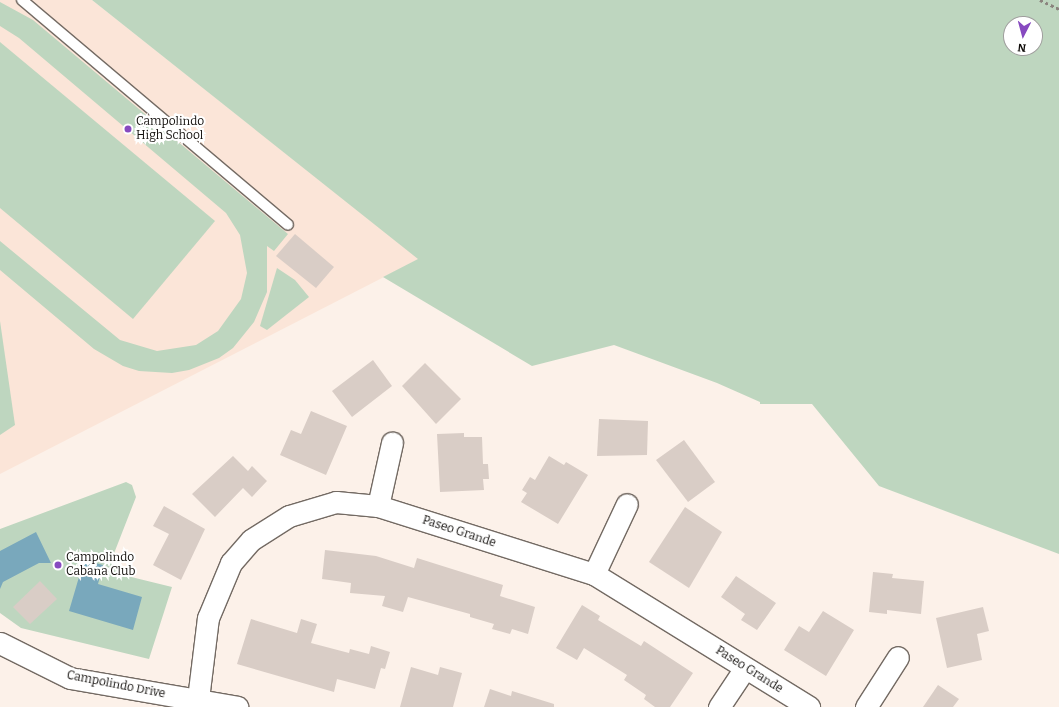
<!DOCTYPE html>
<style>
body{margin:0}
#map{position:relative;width:1059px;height:707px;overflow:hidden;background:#fcf1e9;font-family:Bitter,serif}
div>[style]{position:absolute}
.education>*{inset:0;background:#fbe5d8}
.green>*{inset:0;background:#bed6bf}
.water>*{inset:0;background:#79a8bc}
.building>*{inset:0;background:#d9cdc6}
.path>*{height:2.5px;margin-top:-1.25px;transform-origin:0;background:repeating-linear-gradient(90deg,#8a837d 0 3px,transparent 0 6px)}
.roads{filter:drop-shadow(1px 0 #736a63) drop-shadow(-1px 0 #736a63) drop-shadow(0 1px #736a63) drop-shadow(0 -1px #736a63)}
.service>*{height:10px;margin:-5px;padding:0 5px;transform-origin:5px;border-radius:5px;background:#fff}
.minor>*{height:21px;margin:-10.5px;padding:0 10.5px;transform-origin:10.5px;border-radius:10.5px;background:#fff}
.dots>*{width:11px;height:11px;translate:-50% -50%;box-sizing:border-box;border:2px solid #fff;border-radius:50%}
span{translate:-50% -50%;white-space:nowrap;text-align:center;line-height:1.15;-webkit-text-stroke:4px #fff;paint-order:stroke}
.poi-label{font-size:12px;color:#0f0c09}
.left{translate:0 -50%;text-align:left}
.street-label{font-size:12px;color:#0f0c09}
.north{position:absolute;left:1003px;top:16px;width:40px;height:40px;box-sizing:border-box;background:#fff;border:1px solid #9f9e9d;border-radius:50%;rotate:186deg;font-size:11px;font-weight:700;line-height:16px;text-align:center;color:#0f0c09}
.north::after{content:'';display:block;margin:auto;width:14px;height:18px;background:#874ac0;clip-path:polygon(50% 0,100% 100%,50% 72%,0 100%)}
</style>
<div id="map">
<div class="education">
<i style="clip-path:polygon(0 0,92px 0,419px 259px,0 474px)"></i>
</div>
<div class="green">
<i style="clip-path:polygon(evenodd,92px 0,1059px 0,1059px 554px,879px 486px,812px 404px,760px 404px,760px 402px,717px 383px,614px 345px,532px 366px,383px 277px,418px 259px,92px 0,1011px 24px,1035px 24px,1035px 48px,1011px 48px,1011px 24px)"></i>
<i style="clip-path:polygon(0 2px,33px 20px,288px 234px,274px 251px,267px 246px,267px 292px,254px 322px,233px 348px,219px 358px,189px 370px,172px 373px,139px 371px,123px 366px,94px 349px,0 270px,0 241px,120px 340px,157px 351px,196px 345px,218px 331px,241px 299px,247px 273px,240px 235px,226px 213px,19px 38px,0 26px)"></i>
<i style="clip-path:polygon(0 42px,215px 221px,133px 319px,0 208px)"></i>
<i style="clip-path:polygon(277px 268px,295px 280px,309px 297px,267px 330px,260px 326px)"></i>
<i style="clip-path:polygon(0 321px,15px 425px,0 435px)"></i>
<i style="clip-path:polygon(126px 482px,132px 485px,136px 497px,113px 556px,119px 574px,172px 587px,149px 659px,21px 628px,0 613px,0 529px)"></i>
</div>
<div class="water">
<i style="clip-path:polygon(36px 532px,51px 563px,39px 563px,3px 582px,0 589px,0 551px)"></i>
<i style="clip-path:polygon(84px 560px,103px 565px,98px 584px,142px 597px,133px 630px,69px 611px)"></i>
</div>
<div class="building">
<i style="clip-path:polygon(295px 234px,334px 267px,316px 288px,276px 256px)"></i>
<i style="clip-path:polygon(373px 360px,392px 386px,352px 417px,332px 391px)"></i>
<i style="clip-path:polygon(425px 363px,461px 399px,436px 424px,402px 386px)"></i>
<i style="clip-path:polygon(311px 411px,347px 426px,326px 475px,280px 455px,291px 430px,301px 434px)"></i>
<i style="clip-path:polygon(599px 419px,648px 421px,647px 455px,597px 456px)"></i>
<i style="clip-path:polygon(464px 433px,464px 437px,482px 437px,483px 464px,488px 464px,489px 479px,483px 479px,484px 490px,440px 492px,437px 434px)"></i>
<i style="clip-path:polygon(684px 440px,715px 482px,688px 502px,656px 460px)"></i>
<i style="clip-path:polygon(233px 456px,248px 471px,252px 466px,267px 481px,252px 497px,243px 488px,215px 517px,192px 494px)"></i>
<i style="clip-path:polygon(549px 456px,564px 465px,566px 462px,588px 475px,558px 524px,521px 502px,527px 493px,522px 490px,530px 477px,535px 480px)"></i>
<i style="clip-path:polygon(164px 506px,205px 529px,181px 580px,153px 565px,169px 534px,153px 526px)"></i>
<i style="clip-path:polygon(685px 507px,722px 532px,689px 588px,649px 562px)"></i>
<i style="clip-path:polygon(325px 550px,376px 556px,414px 568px,417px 558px,503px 585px,500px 596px,535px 607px,528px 634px,512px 629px,510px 634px,492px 629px,494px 624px,470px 617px,470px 614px,408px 597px,403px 612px,382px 606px,385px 596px,350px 593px,351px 583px,322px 579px)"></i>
<i style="clip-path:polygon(873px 572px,893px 574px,892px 578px,924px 581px,921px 614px,887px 610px,887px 614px,869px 612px)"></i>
<i style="clip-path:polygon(736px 576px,776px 603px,757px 630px,741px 620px,745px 614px,721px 597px)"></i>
<i style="clip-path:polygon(40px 581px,57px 599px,30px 624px,13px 607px)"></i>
<i style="clip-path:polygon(582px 605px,600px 616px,598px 620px,641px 646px,644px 641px,693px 673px,670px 707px,655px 707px,644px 699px,646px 695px,624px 680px,627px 675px,584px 648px,577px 660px,556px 648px)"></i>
<i style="clip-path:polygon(983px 607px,989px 631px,977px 634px,982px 660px,947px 668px,936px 618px)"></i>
<i style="clip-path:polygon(823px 611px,854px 630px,826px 676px,784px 650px,799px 626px,809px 632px)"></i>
<i style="clip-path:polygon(251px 619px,297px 633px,301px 619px,317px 624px,311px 643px,349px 653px,350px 649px,369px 654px,371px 646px,390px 652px,385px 669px,381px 668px,375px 689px,337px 679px,334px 692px,237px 664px)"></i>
<i style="clip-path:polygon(411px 667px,438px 675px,440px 667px,462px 673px,453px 707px,400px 707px)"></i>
<i style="clip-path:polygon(938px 685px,959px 699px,953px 707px,923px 707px)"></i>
<i style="clip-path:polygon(490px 689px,511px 696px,512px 691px,554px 704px,554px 707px,484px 707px)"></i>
</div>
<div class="path">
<i style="left:1040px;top:0;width:21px;rotate:25deg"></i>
</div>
<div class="roads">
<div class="service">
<i style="left:22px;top:0;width:348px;rotate:40.2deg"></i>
</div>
<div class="minor">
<i style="left:378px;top:506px;width:65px;rotate:-77.5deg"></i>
<i style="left:594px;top:574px;width:77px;rotate:-64.8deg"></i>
<i style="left:0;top:643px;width:78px;rotate:26.6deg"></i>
<i style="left:70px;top:678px;width:170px;rotate:9.8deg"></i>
<i style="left:197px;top:707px;width:90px;rotate:-83deg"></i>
<i style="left:208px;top:618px;width:60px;rotate:-67.3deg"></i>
<i style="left:231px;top:563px;width:30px;rotate:-49deg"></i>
<i style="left:251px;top:540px;width:45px;rotate:-32.3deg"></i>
<i style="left:289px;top:516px;width:49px;rotate:-16.6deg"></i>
<i style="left:336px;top:502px;width:42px;rotate:5.4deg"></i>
<i style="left:378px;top:506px;width:226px;rotate:17.5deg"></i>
<i style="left:594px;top:574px;width:253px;rotate:31.7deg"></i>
<i style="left:719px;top:707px;width:47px;rotate:-56.3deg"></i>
<i style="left:866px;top:707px;width:59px;rotate:-57.4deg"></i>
</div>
</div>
<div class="dots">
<i style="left:128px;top:129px;background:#874ac0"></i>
<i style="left:58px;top:565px;background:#874ac0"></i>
</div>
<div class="poi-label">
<span class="left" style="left:136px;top:129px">Campolindo<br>High School</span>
<span class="left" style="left:66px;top:565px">Campolindo<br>Cabana Club</span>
</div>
<div class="street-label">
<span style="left:459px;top:532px;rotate:18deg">Paseo Grande</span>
<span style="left:749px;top:670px;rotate:32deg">Paseo Grande</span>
<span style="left:116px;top:685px;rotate:11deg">Campolindo Drive</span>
</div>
<div class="north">N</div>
</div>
